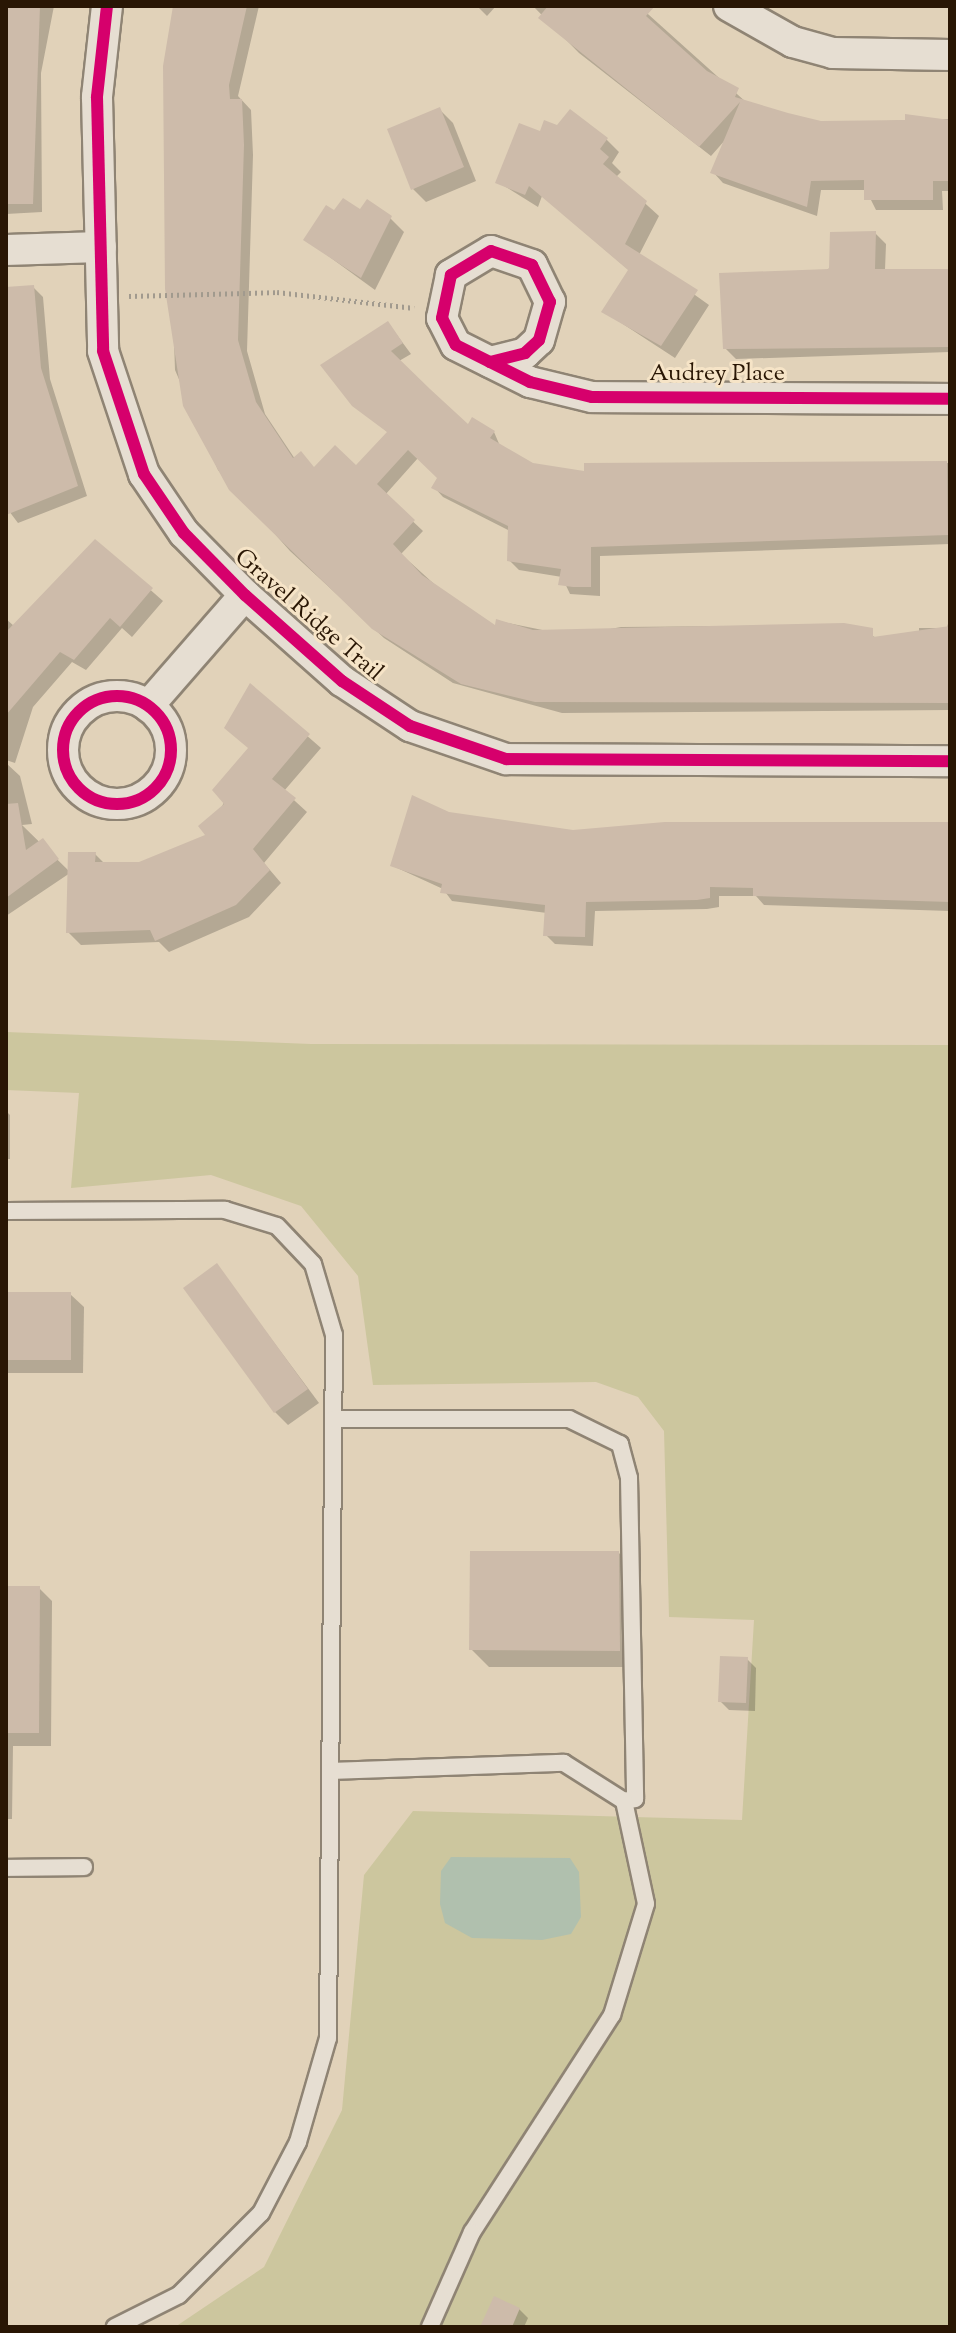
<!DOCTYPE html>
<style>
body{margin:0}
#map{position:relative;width:956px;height:2333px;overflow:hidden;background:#e1d2b9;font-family:"Sorts Mill Goudy",serif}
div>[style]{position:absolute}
.green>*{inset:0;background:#ccc69e}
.water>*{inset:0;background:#b0c0ae}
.shadow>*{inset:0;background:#0003}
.building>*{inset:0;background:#cdbbaa}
.path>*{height:5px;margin-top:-2.5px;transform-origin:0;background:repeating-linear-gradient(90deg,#a19a8e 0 2px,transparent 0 6px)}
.roads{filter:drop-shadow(2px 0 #8f8474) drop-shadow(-2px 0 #8f8474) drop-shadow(0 2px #8f8474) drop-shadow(0 -2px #8f8474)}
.lane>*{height:16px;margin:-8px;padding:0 8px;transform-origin:8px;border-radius:8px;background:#e6ded2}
.street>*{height:30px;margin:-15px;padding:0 15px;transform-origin:15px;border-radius:15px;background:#e6ded2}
.street>.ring{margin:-15px;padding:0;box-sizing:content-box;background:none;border:30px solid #e6ded2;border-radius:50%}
.cycleway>*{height:12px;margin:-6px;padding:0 6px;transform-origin:6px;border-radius:6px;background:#d6006c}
.cycleway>.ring{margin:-6px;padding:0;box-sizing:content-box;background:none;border:12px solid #d6006c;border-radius:50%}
span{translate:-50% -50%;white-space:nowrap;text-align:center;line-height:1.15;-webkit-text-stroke:6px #f6e4c7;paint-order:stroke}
.street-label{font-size:24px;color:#291604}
.frame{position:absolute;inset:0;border:8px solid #291604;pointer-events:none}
</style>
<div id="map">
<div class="green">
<i style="clip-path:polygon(6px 1032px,311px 1044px,950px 1045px,950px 2327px,175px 2327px,264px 2267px,342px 2110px,364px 1875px,413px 1811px,742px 1820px,754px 1620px,669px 1617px,664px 1431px,638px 1397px,596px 1382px,373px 1385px,358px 1276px,301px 1206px,211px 1175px,71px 1188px,79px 1093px,6px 1090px)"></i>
</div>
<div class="water">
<i style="clip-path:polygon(451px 1857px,570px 1858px,579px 1872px,581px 1917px,571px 1934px,542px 1940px,472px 1938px,445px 1923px,440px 1904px,441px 1871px)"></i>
</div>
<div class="shadow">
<i style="clip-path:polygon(6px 6px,54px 6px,41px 73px,42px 212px,6px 214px)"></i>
<i style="clip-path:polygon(176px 6px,259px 6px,238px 96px,251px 110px,253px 155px,247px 351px,265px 414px,295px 459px,315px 469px,357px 468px,389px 433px,354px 405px,388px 323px,411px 354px,399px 361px,468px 427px,494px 432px,500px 446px,532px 465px,586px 473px,586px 465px,950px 463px,950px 544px,600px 556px,600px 596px,570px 594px,562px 577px,519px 570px,509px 560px,510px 531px,443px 497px,434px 487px,439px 478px,418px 458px,385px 495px,423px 531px,401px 554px,464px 611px,496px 628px,498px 621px,572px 636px,621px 627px,844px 625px,880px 639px,919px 638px,919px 628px,947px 628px,950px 615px,950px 710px,562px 713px,453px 683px,384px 638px,290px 551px,218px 470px,175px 370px,165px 66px)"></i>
<i style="clip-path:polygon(477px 6px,496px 6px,487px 16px)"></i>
<i style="clip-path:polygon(533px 6px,639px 6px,747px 103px,821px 123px,950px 119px,950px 191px,942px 191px,943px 210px,876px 210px,866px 190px,821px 190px,817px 216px,723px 183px,713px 172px,726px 139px,711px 156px,579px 53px)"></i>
<i style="clip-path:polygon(950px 6px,950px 8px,853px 6px)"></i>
<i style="clip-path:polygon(439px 109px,453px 123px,476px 181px,426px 202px,413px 189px)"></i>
<i style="clip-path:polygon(541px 134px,606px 139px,619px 152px,612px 163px,621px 172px,616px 177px,659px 216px,639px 255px,709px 305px,675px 358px,603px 311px,630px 271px,542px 196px,538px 207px,498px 182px)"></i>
<i style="clip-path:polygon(360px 212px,390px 218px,404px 232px,375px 290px,305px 239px,335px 213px)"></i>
<i style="clip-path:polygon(875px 233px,886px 244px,885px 270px,950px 269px,950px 352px,736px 359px,725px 348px)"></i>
<i style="clip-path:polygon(33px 287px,43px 297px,50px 379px,87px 496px,18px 523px,6px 507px,6px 289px)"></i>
<i style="clip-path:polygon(95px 541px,163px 601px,132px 637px,122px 628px,86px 670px,72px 662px,33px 707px,15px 763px,6px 760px,6px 619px,14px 626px)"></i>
<i style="clip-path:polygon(250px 686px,321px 748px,284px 791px,307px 812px,264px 863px,281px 883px,249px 917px,169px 952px,159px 942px,81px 945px,68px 932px,70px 873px,6px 916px,6px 763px,20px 776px,32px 824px,22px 825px,70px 872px,95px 854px,105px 864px,139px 864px,208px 835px,250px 749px)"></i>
<i style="clip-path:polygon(448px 814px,573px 832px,950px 823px,950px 911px,764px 905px,756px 896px,719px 896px,719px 907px,707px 909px,595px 911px,593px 946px,555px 944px,546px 935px,547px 913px,452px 901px,443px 889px,393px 866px)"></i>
<i style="clip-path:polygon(6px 1111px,10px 1115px,10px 1159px,6px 1159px)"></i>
<i style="clip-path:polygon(217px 1266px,319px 1403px,288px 1425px,275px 1412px)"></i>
<i style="clip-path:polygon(6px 1294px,70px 1294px,84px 1307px,83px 1373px,6px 1373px)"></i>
<i style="clip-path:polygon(619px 1553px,636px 1571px,637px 1667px,489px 1667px,471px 1649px)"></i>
<i style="clip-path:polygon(6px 1588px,39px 1588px,52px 1601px,51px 1746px,13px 1746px,12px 1819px,6px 1819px)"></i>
<i style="clip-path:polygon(747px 1659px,756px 1668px,755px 1711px,729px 1710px,720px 1701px)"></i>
<i style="clip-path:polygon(519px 2309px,528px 2318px,524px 2327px,483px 2327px)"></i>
</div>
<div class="building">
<i style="clip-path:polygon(6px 6px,40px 6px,33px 204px,6px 204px)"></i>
<i style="clip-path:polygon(173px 6px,247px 6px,229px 85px,230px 99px,242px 99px,244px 145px,238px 340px,256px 402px,293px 458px,301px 451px,314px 467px,335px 445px,356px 465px,387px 432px,352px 406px,320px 365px,388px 321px,403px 343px,391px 351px,430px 389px,468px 424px,472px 417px,495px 431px,490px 438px,533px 463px,584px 471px,584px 463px,947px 461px,948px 535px,591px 547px,591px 587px,573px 587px,558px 585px,561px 569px,507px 561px,508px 526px,431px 488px,437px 478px,408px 450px,377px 484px,415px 520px,393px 544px,422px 575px,495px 625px,496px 619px,533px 630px,844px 623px,873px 628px,873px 637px,950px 626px,950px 703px,535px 702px,461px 684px,372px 629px,229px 490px,183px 406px,165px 289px,163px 66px)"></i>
<i style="clip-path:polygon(548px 6px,655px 6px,646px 16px,707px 71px,739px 88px,735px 97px,788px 113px,821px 121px,905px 120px,905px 114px,950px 120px,950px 181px,933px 181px,933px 200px,864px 200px,864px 180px,811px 181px,807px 207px,710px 173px,740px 102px,699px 147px,538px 18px)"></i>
<i style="clip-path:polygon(440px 107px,464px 167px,411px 190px,387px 129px)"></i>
<i style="clip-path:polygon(570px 109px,608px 138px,600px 149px,609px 157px,603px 164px,647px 201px,625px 244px,698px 290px,661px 346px,601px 312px,628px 270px,529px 186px,525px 195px,495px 183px,519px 123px,540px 131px,544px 120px,557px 125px)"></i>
<i style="clip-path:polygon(343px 198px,360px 209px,367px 199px,392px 216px,361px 278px,303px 240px,326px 205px,334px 210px)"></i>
<i style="clip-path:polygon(876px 231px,875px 269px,950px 269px,950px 347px,723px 349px,719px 273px,829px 269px,830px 232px)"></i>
<i style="clip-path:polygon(34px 285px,41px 368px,78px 486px,6px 515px,6px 287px)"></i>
<i style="clip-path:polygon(95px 539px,153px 588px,120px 627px,110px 618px,74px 660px,60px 652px,6px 715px,6px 632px)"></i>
<i style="clip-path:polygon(250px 683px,310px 734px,272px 779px,296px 798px,253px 849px,270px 870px,236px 905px,155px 941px,150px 930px,66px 933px,68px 852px,96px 852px,95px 862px,139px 862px,205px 835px,198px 826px,224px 804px,212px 790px,248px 748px,224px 728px)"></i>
<i style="clip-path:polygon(412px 795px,449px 812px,573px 830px,665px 822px,950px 822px,950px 902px,753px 896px,753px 888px,710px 887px,710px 898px,697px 900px,586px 902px,585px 937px,543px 936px,545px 905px,440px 893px,442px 884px,390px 866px)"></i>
<i style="clip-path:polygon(18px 803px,26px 850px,43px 838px,59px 859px,6px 898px,6px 804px)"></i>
<i style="clip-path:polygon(217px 1263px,308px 1389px,274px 1413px,183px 1288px)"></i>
<i style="clip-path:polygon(6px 1292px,71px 1292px,71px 1360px,6px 1360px)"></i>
<i style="clip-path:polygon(470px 1551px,619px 1551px,620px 1651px,469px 1650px)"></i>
<i style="clip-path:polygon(6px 1586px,40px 1586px,39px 1733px,6px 1733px)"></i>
<i style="clip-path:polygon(720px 1656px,748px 1657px,746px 1703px,718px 1702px)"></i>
<i style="clip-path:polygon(494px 2296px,520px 2308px,512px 2327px,480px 2327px)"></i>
</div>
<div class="path">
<i style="left:129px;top:296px;width:148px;rotate:-1.5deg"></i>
<i style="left:277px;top:292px;width:138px;rotate:6.7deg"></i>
</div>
<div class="roads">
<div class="lane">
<i style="left:6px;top:1211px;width:219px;rotate:-0.3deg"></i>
<i style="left:225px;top:1210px;width:54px;rotate:17.1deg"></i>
<i style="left:277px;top:1226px;width:52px;rotate:46.5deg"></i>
<i style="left:313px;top:1264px;width:74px;rotate:73.5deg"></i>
<i style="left:334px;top:1335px;width:703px;rotate:90.49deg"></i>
<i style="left:328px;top:2038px;width:108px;rotate:106.1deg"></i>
<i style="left:298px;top:2142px;width:80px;rotate:117.5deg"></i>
<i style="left:261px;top:2213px;width:116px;rotate:135deg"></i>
<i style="left:179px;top:2295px;width:72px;rotate:153.4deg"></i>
<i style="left:333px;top:1419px;width:236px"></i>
<i style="left:569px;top:1419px;width:57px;rotate:26.1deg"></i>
<i style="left:620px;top:1444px;width:35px;rotate:75deg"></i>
<i style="left:629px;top:1478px;width:321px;rotate:88.9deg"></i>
<i style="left:635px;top:1799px;width:11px;rotate:170deg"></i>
<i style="left:330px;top:1771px;width:234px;rotate:-2deg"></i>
<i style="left:564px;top:1763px;width:71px;rotate:32.3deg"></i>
<i style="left:624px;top:1801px;width:105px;rotate:77.9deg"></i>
<i style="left:646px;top:1904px;width:116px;rotate:107deg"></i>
<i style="left:612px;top:2015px;width:258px;rotate:122.8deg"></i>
<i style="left:472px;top:2232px;width:104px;rotate:113.9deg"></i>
<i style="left:6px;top:1868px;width:78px;rotate:-0.7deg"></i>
</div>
<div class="street">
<i style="left:107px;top:6px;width:92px;rotate:96.3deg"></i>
<i style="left:97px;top:97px;width:254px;rotate:88.6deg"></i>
<i style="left:103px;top:351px;width:130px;rotate:71.6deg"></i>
<i style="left:144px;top:474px;width:71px;rotate:55.9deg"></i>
<i style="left:184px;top:533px;width:87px;rotate:45.5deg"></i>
<i style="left:245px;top:595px;width:130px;rotate:41.6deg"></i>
<i style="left:342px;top:681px;width:82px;rotate:33.5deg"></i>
<i style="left:410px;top:726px;width:102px;rotate:19deg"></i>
<i style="left:506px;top:759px;width:444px;rotate:0.3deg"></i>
<i style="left:729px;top:6px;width:73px;rotate:29.4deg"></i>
<i style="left:793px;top:42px;width:41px;rotate:15.4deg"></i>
<i style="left:833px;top:53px;width:117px;rotate:1deg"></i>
<i style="left:6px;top:250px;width:95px;rotate:-1.8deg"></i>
<i style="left:490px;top:362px;width:36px;rotate:-14deg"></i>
<i style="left:525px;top:353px;width:19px;rotate:-43deg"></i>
<i style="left:539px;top:340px;width:40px;rotate:-74deg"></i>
<i style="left:550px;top:302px;width:41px;rotate:-115.9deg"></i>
<i style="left:532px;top:265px;width:43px;rotate:-161.1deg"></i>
<i style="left:491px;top:251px;width:47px;rotate:149deg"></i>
<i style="left:451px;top:275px;width:44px;rotate:101.8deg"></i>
<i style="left:442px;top:318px;width:30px;rotate:63deg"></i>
<i style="left:456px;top:345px;width:83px;rotate:26.6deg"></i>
<i style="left:530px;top:382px;width:64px;rotate:13.6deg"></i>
<i style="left:592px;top:397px;width:358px;rotate:0.3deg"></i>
<i class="ring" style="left:63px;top:696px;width:78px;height:78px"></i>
<i style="left:148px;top:706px;width:147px;rotate:-48.9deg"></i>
</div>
</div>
<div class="cycleway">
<i style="left:107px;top:6px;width:92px;rotate:96.3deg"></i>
<i style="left:97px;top:97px;width:254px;rotate:88.6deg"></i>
<i style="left:103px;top:351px;width:130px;rotate:71.6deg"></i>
<i style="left:144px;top:474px;width:71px;rotate:55.9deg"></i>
<i style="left:184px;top:533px;width:87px;rotate:45.5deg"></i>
<i style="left:245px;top:595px;width:130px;rotate:41.6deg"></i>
<i style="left:342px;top:681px;width:82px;rotate:33.5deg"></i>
<i style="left:410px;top:726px;width:102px;rotate:19deg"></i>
<i style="left:506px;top:759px;width:444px;rotate:0.3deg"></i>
<i style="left:490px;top:362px;width:36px;rotate:-14deg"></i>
<i style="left:525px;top:353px;width:19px;rotate:-43deg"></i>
<i style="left:539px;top:340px;width:40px;rotate:-74deg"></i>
<i style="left:550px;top:302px;width:41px;rotate:-115.9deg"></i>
<i style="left:532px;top:265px;width:43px;rotate:-161.1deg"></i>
<i style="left:491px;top:251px;width:47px;rotate:149deg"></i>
<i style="left:451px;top:275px;width:44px;rotate:101.8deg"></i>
<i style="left:442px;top:318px;width:30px;rotate:63deg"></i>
<i style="left:456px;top:345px;width:83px;rotate:26.6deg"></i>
<i style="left:530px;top:382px;width:64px;rotate:13.6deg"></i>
<i style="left:592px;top:397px;width:358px;rotate:0.3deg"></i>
<i class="ring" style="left:63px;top:696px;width:96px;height:96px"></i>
</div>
<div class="street-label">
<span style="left:717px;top:375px">Audrey Place</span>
<span style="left:308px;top:616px;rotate:41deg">Gravel Ridge Trail</span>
</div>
<div class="frame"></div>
</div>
